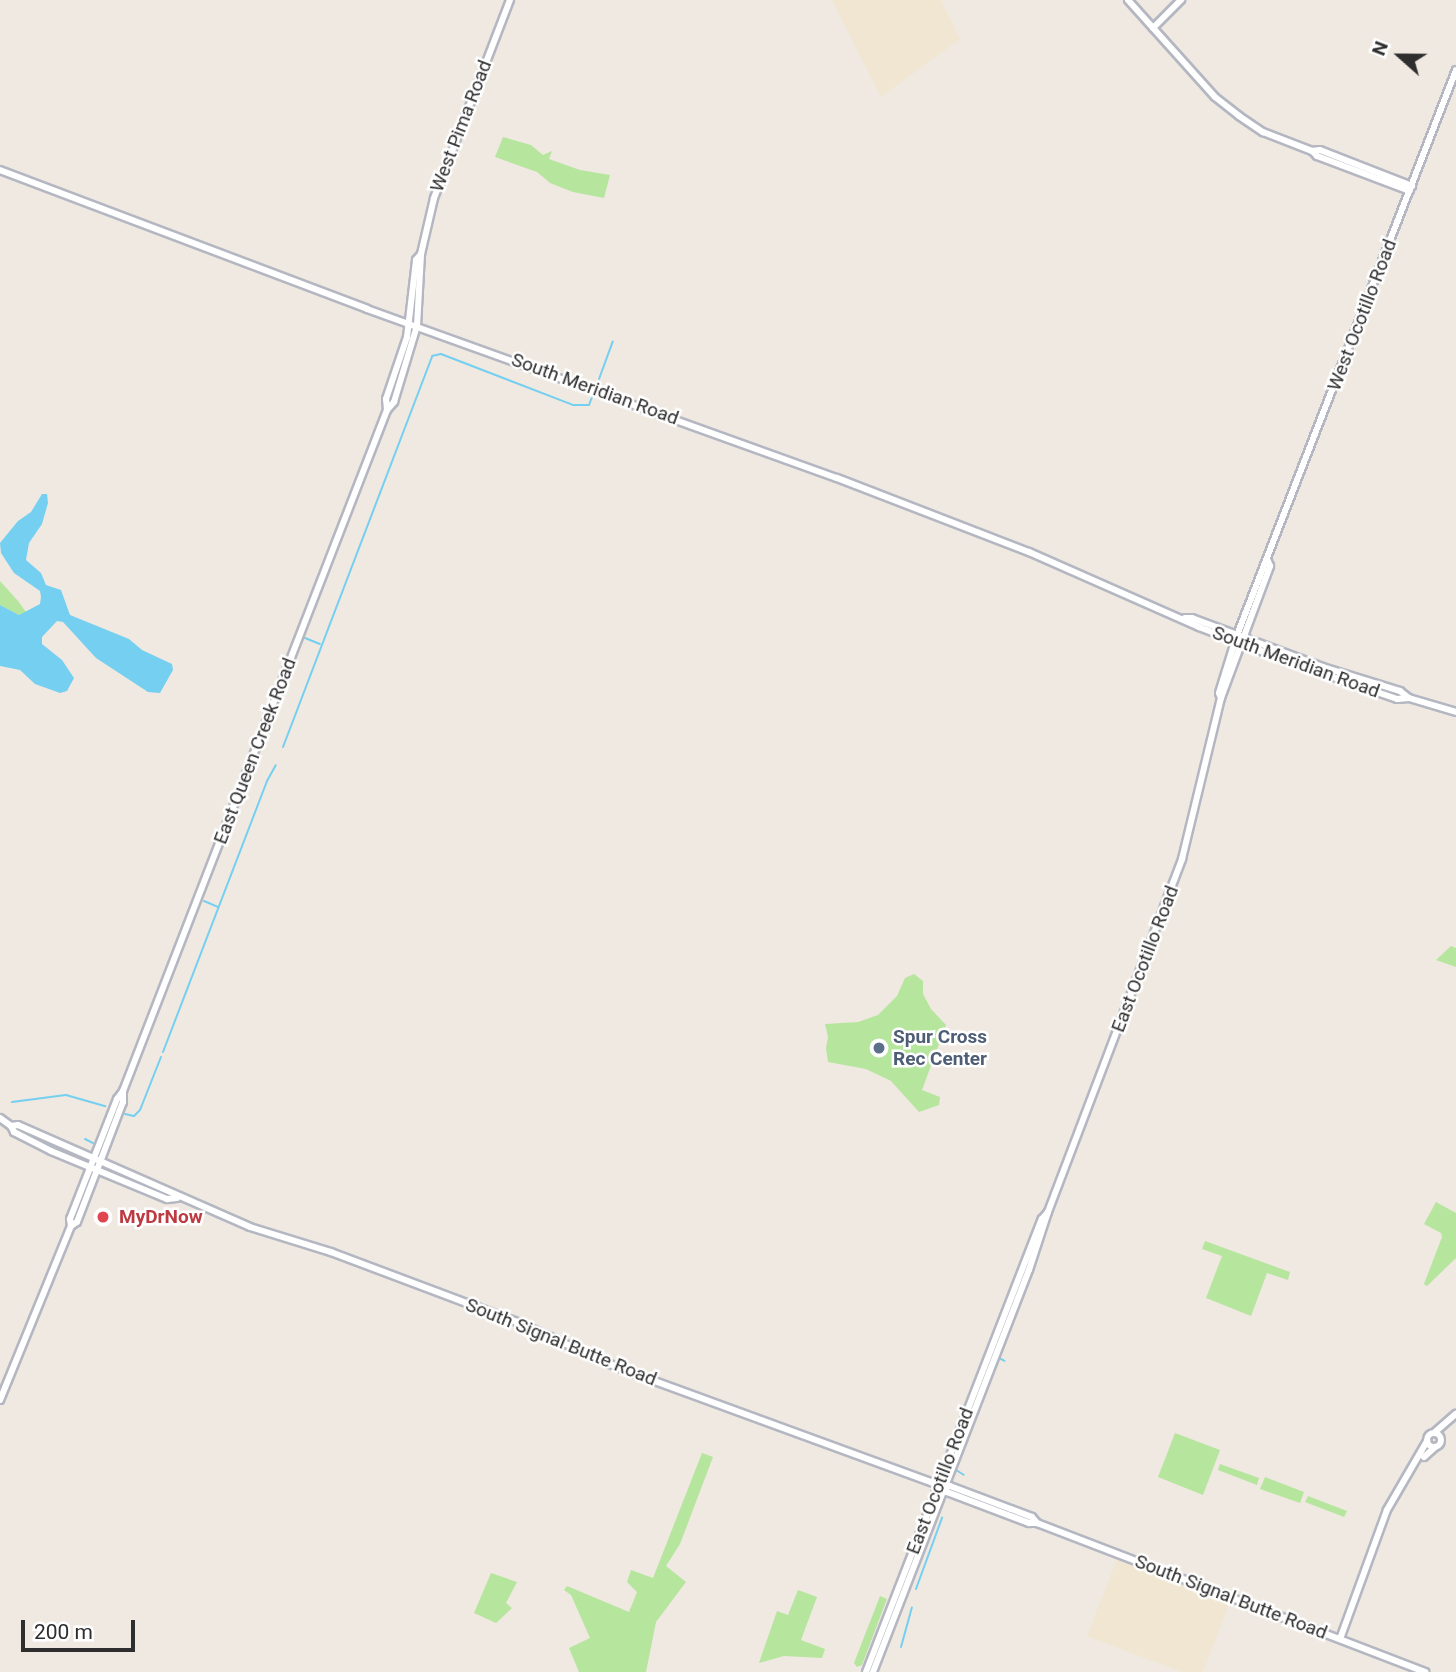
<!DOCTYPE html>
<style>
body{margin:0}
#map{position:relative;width:1456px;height:1672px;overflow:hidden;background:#efe9e1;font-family:Roboto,sans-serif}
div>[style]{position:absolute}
.education>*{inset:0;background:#f0e6d1}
.green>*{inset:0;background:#b6e59e}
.water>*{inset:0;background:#75cff0}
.stream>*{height:2px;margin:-1px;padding:0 1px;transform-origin:1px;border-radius:1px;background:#75cff0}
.roads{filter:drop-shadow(2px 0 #b4b7c1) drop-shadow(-2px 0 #b4b7c1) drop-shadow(0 2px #b4b7c1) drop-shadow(0 -2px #b4b7c1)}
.secondary>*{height:6px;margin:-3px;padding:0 3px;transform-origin:3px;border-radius:3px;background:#fff}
.secondary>.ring{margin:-3px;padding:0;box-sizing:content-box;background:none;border:6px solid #fff;border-radius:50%}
.dots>*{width:19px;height:19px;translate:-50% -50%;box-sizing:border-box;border:4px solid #fff;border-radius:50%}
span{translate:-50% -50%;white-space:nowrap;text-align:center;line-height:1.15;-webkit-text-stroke:5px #fff;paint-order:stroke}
.street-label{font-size:19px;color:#2e2e2e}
.service-label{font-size:19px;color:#4e5e75;font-weight:700}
.left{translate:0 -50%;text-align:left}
.health-label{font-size:19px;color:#be3a42;font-weight:700}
.north{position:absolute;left:1365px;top:21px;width:70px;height:70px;-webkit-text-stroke:5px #fff;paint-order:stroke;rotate:291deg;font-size:19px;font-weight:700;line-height:28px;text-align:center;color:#2e2e2e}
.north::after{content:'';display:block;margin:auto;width:24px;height:32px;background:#2e2e2e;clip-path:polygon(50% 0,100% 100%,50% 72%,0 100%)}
.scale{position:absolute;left:21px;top:1620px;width:114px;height:32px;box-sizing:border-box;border:4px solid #2e2e2e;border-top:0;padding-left:9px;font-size:21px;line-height:24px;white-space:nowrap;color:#2e2e2e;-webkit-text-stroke:5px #fff;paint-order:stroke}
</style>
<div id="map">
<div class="education">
<i style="clip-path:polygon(832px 0,941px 0,960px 39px,881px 97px)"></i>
<i style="clip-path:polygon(1117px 1559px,1230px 1601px,1203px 1672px,1182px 1672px,1087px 1636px)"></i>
</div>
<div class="green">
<i style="clip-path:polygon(503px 137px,531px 145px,543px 155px,552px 151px,549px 159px,580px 170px,610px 175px,604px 198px,573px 192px,550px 183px,537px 172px,495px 157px)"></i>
<i style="clip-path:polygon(0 581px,18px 601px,26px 612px,19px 615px,0 605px)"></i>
<i style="clip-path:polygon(1451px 946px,1456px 948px,1456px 967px,1436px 960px)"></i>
<i style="clip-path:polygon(914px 974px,923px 981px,923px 994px,931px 1009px,946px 1025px,922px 1090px,940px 1097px,939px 1105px,919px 1112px,891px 1081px,866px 1069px,828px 1062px,826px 1048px,828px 1037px,825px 1024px,858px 1022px,878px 1015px,897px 996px,905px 978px)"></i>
<i style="clip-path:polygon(1436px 1202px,1456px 1213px,1456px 1258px,1427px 1286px,1424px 1284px,1442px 1237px,1441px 1233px,1424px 1224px)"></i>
<i style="clip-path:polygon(1205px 1241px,1290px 1272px,1288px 1280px,1267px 1273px,1251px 1316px,1206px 1298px,1222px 1256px,1202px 1249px)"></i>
<i style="clip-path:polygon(1175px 1433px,1220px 1450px,1203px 1495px,1158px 1477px)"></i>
<i style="clip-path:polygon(702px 1453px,713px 1457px,680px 1544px,666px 1566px,686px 1582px,656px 1622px,646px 1672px,579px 1672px,569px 1648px,590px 1638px,571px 1595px,564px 1590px,567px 1586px,629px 1612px,637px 1592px,627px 1582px,631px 1570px,653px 1578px)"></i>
<i style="clip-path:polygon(1220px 1464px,1259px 1478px,1257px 1485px,1218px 1470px)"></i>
<i style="clip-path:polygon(1265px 1477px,1304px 1492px,1300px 1503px,1260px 1489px)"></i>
<i style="clip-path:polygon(1308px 1496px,1347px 1511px,1344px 1517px,1305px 1502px)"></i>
<i style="clip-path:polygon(491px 1573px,517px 1582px,506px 1603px,512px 1608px,496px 1623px,474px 1613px)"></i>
<i style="clip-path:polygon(798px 1590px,817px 1597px,801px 1640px,825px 1649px,822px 1658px,784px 1656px,759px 1663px,777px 1611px,788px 1615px)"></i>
<i style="clip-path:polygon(880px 1596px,887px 1599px,862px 1665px,857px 1667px,854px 1663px)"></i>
</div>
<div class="water">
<i style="clip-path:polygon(42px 494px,47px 494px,48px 503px,42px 524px,29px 543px,26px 560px,41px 573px,46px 585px,61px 590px,70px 615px,129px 639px,142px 650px,172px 664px,173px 670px,160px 693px,148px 692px,96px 658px,63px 622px,57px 621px,42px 637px,42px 644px,62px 660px,74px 678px,67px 691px,60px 693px,35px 684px,20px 670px,0 666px,0 605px,19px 615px,40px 604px,41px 597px,40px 591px,14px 573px,1px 553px,0 543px,18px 521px,31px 512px)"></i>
</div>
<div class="stream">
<i style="left:599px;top:379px;width:40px;rotate:-69.8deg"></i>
<i style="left:305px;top:638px;width:16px;rotate:22deg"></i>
<i style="left:283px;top:747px;width:418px;rotate:-69.1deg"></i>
<i style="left:432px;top:356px;width:9px;rotate:-13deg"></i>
<i style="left:441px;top:354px;width:142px;rotate:21.1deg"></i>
<i style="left:573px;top:405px;width:16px"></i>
<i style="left:589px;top:405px;width:14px;rotate:-69deg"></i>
<i style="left:204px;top:901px;width:15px;rotate:23deg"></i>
<i style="left:163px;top:1052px;width:290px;rotate:-69deg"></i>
<i style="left:267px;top:781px;width:18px;rotate:-61deg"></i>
<i style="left:12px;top:1102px;width:54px;rotate:-7.4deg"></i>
<i style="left:66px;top:1095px;width:41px;rotate:15.8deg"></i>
<i style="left:125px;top:1114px;width:9px;rotate:13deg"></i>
<i style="left:134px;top:1116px;width:8px;rotate:-45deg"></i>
<i style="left:140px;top:1110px;width:57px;rotate:-68.4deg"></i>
<i style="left:85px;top:1139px;width:9px;rotate:27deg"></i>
<i style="left:1001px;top:1359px;width:4px;rotate:27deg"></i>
<i style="left:956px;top:1470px;width:9px;rotate:32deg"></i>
<i style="left:916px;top:1589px;width:76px;rotate:-69.9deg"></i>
<i style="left:901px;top:1647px;width:41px;rotate:-74.6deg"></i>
</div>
<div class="roads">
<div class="secondary">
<i style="left:1128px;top:0;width:130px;rotate:48.1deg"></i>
<i style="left:1215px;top:97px;width:31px;rotate:38deg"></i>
<i style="left:1239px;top:116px;width:29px;rotate:34deg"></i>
<i style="left:1263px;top:132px;width:53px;rotate:21.2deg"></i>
<i style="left:1312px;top:151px;width:7px;rotate:45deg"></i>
<i style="left:1317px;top:156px;width:99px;rotate:20.6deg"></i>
<i style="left:1153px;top:28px;width:40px;rotate:-45deg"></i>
<i style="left:1312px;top:151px;width:8px;rotate:-7deg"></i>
<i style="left:1320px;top:150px;width:99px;rotate:21.4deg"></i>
<i style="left:0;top:170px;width:392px;rotate:20.7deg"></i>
<i style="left:367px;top:309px;width:499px;rotate:19.8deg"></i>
<i style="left:837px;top:478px;width:206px;rotate:21.1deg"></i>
<i style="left:1029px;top:552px;width:186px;rotate:23.8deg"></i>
<i style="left:1199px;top:627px;width:103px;rotate:21.1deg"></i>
<i style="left:1295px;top:664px;width:108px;rotate:18.9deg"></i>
<i style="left:1397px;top:699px;width:12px;rotate:-5deg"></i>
<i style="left:387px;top:410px;width:11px;rotate:-95deg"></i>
<i style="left:386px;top:399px;width:65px;rotate:-71.3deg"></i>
<i style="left:407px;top:337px;width:78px;rotate:-83.3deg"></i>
<i style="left:416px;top:260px;width:8px;rotate:-50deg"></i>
<i style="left:421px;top:254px;width:57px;rotate:-76.9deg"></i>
<i style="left:434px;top:198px;width:212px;rotate:-69deg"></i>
<i style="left:1185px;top:618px;width:7px"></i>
<i style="left:1192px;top:618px;width:140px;rotate:20.5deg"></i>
<i style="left:1323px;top:667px;width:81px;rotate:17.3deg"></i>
<i style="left:1400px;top:691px;width:11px;rotate:38deg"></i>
<i style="left:1409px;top:698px;width:49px;rotate:16.6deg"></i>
<i style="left:1221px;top:698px;width:5px;rotate:-112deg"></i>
<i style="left:1219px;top:693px;width:61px;rotate:-72.8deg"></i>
<i style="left:1237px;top:635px;width:606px;rotate:-68.81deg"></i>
<i style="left:0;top:1118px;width:14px;rotate:36deg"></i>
<i style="left:11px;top:1126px;width:7px;rotate:63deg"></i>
<i style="left:14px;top:1132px;width:42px;rotate:27.2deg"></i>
<i style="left:51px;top:1151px;width:126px;rotate:22.5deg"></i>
<i style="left:167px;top:1199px;width:10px;rotate:-6deg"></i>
<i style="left:11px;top:1126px;width:7px;rotate:-8deg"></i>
<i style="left:18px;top:1125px;width:253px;rotate:23.7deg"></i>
<i style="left:250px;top:1227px;width:85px;rotate:17.2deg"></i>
<i style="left:331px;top:1252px;width:199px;rotate:20.6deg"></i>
<i style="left:517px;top:1322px;width:112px;rotate:24.3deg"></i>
<i style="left:619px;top:1368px;width:346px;rotate:20.1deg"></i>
<i style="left:944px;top:1487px;width:6px;rotate:59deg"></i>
<i style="left:947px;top:1492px;width:88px;rotate:20.7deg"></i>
<i style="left:1029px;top:1523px;width:8px"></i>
<i style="left:71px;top:1226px;width:7px;rotate:-34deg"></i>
<i style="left:77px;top:1222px;width:56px;rotate:-69deg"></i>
<i style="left:97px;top:1170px;width:73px;rotate:-69.1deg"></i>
<i style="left:123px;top:1102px;width:11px;rotate:-90deg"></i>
<i style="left:0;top:1400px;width:188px;rotate:-67.8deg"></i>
<i style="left:71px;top:1226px;width:7px;rotate:-98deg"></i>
<i style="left:70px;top:1219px;width:129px;rotate:-68.6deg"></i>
<i style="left:117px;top:1099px;width:10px;rotate:-53deg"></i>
<i style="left:123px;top:1091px;width:730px;rotate:-68.81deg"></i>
<i style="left:387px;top:410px;width:11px;rotate:-49deg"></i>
<i style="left:394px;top:402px;width:79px;rotate:-73.2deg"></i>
<i style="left:417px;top:326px;width:72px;rotate:-86.8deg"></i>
<i style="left:1435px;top:1432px;width:28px;rotate:-41deg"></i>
<i class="ring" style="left:1427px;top:1433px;width:8px;height:8px"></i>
<i style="left:1424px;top:1457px;width:15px;rotate:-42deg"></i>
<i style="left:944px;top:1487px;width:6px;rotate:-9deg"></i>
<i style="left:950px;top:1486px;width:65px;rotate:20.7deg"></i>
<i style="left:1011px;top:1509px;width:22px;rotate:21deg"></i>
<i style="left:1032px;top:1517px;width:8px;rotate:50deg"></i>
<i style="left:1037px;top:1523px;width:416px;rotate:21deg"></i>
<i style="left:1340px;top:1639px;width:137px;rotate:-70deg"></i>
<i style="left:1387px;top:1510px;width:80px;rotate:-59.9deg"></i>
<i style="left:866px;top:1672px;width:486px;rotate:-68.8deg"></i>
<i style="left:1042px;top:1219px;width:9px;rotate:-49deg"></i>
<i style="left:873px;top:1672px;width:431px;rotate:-68.8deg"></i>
<i style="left:1029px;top:1270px;width:61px;rotate:-71.9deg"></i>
<i style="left:1048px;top:1212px;width:378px;rotate:-69.2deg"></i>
<i style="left:1182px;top:859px;width:166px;rotate:-76.4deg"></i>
<i style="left:1221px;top:698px;width:141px;rotate:-69.6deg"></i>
<i style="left:1270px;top:566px;width:5px;rotate:-112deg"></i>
</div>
</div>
<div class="dots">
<i style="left:879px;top:1048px;background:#5c6f8a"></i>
<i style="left:103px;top:1217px;background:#e0444e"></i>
</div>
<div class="street-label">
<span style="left:461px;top:126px;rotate:-69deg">West Pima Road</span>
<span style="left:1362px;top:315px;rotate:-69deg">West Ocotillo Road</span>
<span style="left:595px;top:389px;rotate:20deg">South Meridian Road</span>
<span style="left:1296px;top:662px;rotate:20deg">South Meridian Road</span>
<span style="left:255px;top:751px;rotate:-69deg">East Queen Creek Road</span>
<span style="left:1145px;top:959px;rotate:-69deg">East Ocotillo Road</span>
<span style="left:561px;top:1342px;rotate:22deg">South Signal Butte Road</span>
<span style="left:940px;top:1481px;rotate:-69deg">East Ocotillo Road</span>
<span style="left:1231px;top:1597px;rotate:21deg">South Signal Butte Road</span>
</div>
<div class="service-label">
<span class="left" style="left:893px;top:1048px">Spur Cross<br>Rec Center</span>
</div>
<div class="health-label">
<span class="left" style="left:119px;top:1217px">MyDrNow</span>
</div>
<div class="north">N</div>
<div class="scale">200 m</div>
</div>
